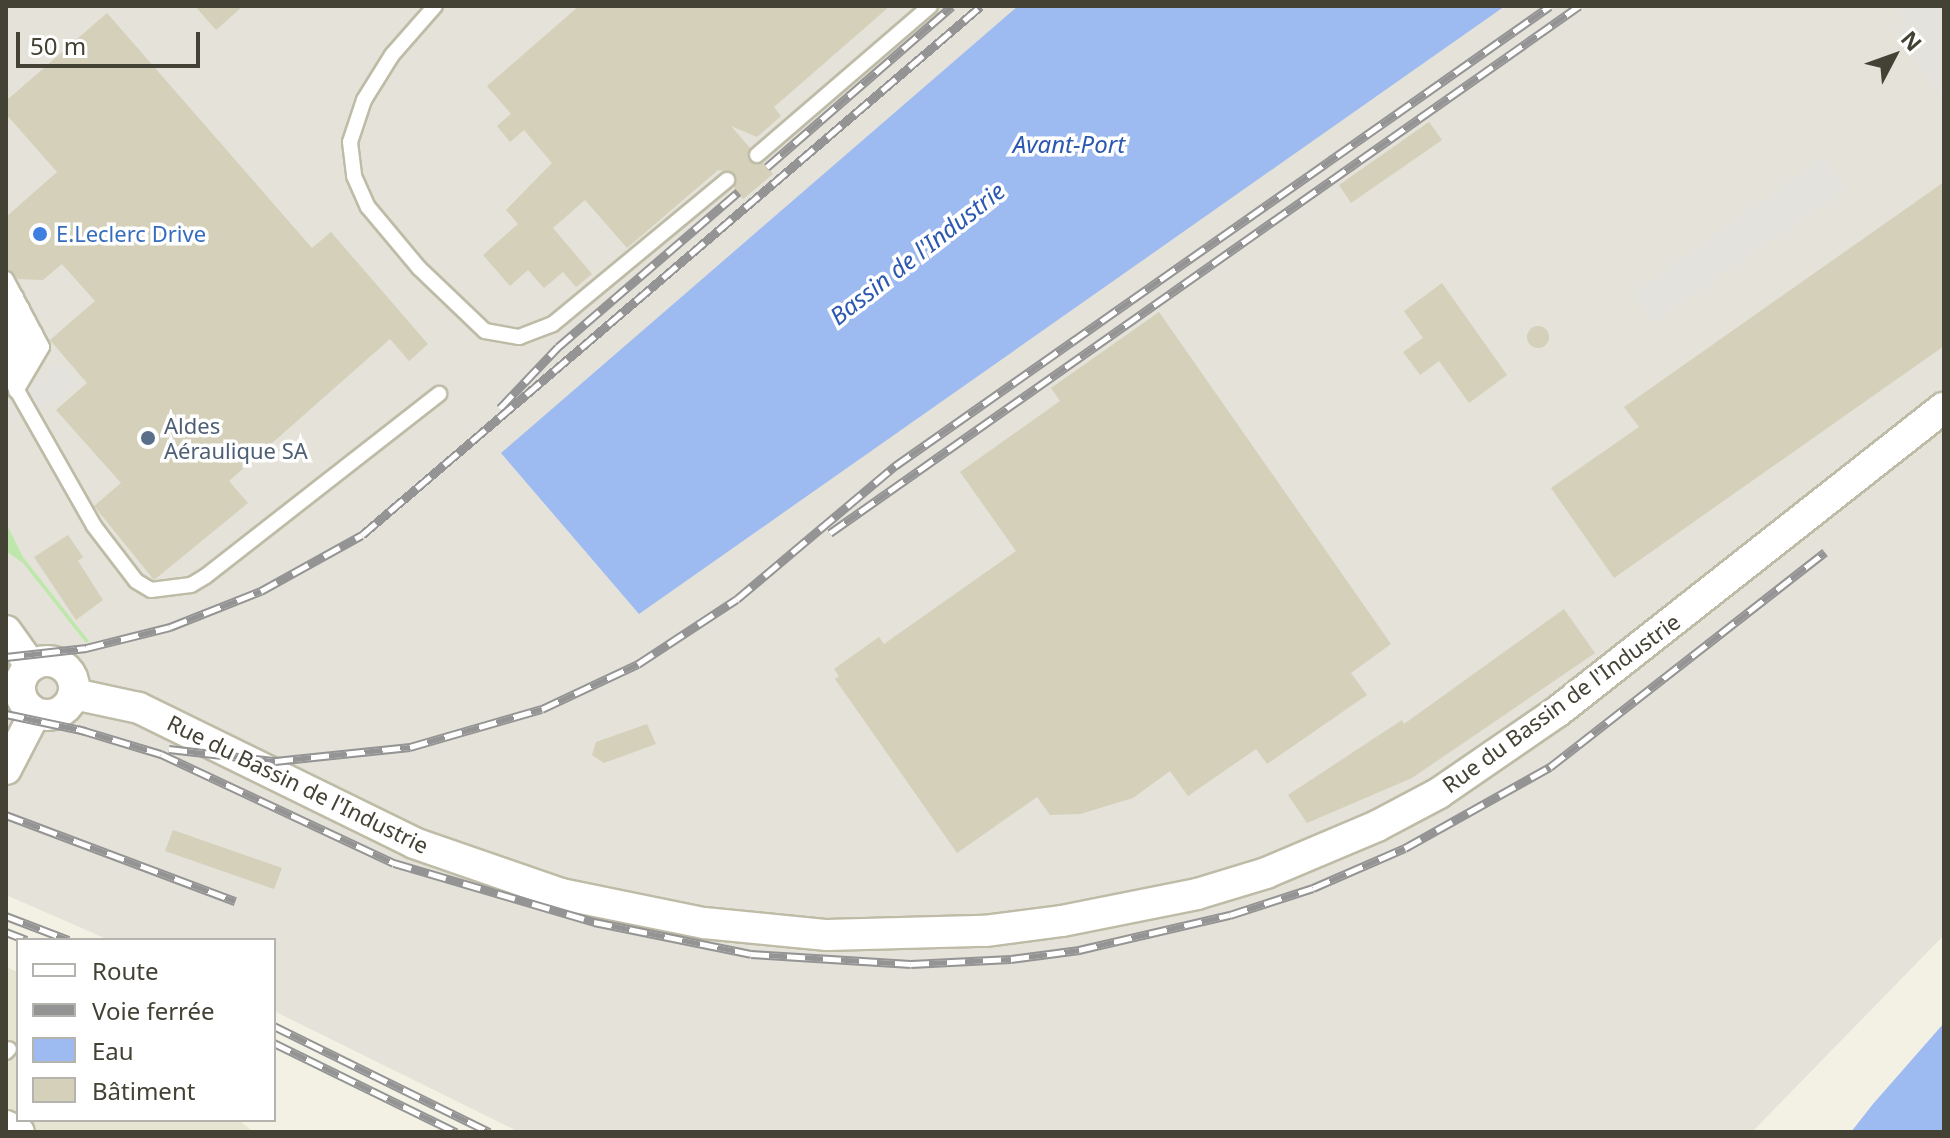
<!DOCTYPE html>
<meta charset="utf-8">
<style>
body{margin:0}
#map{position:relative;width:1950px;height:1138px;overflow:hidden;background:#f2f1e4;font-family:"Noto Sans",sans-serif}
div>[style]{position:absolute}
.residential>*{inset:0;background:#e6e5d2}
.industrial>*{inset:0;background:#e4e2d9}
.green>*{inset:0;background:#bee8ab}
.parking>*{inset:0;background:#e3e2dc}
.water>*{inset:0;background:#9ebbf1}
.building>*{inset:0;background:#d4d0b9}
.round{border-radius:50%}
.roads{filter:drop-shadow(2px 0 #bebba6) drop-shadow(-2px 0 #bebba6) drop-shadow(0 2px #bebba6) drop-shadow(0 -2px #bebba6)}
.lane>*{height:14px;margin:-7px;padding:0 7px;transform-origin:7px;border-radius:7px;background:#fff}
.street>*{height:30px;margin:-15px;padding:0 15px;transform-origin:15px;border-radius:15px;background:#fff}
.street>.ring{margin:-15px;padding:0;box-sizing:content-box;background:none;border:30px solid #fff;border-radius:50%}
.rail>*{height:9px;margin-top:-4.5px;transform-origin:0;background:repeating-linear-gradient(90deg,#fff 0 18px,#949494 0 36px);box-sizing:border-box;border-block:2px solid #949494}
.dots>*{width:22px;height:22px;translate:-50% -50%;box-sizing:border-box;border:4px solid #fff;border-radius:50%}
span{translate:-50% -50%;white-space:nowrap;text-align:center;line-height:1.15;-webkit-text-stroke:7px #fff;paint-order:stroke}
.shop-label{font-size:22px;color:#366cbe}
.left{translate:0 -50%;text-align:left}
.service-label{font-size:22px;color:#4e5e75}
.street-label{font-size:22px;color:#444234}
.water-label{font-size:24px;color:#2c58b1;font-style:italic}
.frame{position:absolute;inset:0;border:8px solid #444234;pointer-events:none}
.legend{position:absolute;left:16px;top:938px;width:260px;height:184px;box-sizing:border-box;background:#fff;border:2px solid #b4b3ae;margin:0;padding:10px 14px;list-style:none;font-size:24px;color:#444234}
.legend li{display:flex;align-items:center;gap:16px;height:40px}
.legend b{width:40px;border:2px solid #b4b3ae}
.north{position:absolute;left:1854px;top:16px;width:80px;height:80px;-webkit-text-stroke:6px #fff;paint-order:stroke;rotate:49deg;font-size:22px;font-weight:700;line-height:32px;text-align:center;color:#444234}
.north::after{content:'';display:block;margin:auto;width:28px;height:36px;background:#444234;clip-path:polygon(50% 0,100% 100%,50% 72%,0 100%)}
.scale{position:absolute;left:16px;top:32px;width:184px;height:36px;box-sizing:border-box;border:4px solid #444234;border-top:0;padding-left:10px;font-size:24px;line-height:28px;white-space:nowrap;color:#444234;-webkit-text-stroke:6px #fff;paint-order:stroke}
</style>
<div id="map">
<div class="residential">
<i style="clip-path:polygon(6px 967px,18px 972px,18px 1120px,239px 1120px,253px 1132px,6px 1132px)"></i>
</div>
<div class="industrial">
<i style="clip-path:polygon(6px 6px,1944px 6px,1944px 935px,1752px 1132px,519px 1132px,274px 1011px,274px 940px,109px 940px,6px 895px)"></i>
</div>
<div class="green">
<i style="clip-path:polygon(6px 523px,23px 557px,89px 641px,86px 643px,23px 563px,6px 551px)"></i>
</div>
<div class="parking">
<i style="clip-path:polygon(1893px 6px,1944px 6px,1944px 100px,1897px 33px,1906px 24px)"></i>
<i style="clip-path:polygon(1823px 157px,1845px 190px,1652px 323px,1632px 294px)"></i>
<i style="clip-path:polygon(60px 362px,80px 386px,6px 426px,6px 403px)"></i>
</div>
<div class="water">
<i style="clip-path:polygon(1018px 6px,1505px 6px,639px 614px,501px 453px)"></i>
<i style="clip-path:polygon(1944px 1023px,1944px 1132px,1851px 1132px,1873px 1104px)"></i>
</div>
<div class="building">
<i style="clip-path:polygon(195px 6px,243px 6px,216px 30px)"></i>
<i style="clip-path:polygon(579px 6px,890px 6px,774px 107px,781px 116px,757px 137px,731px 126px,750px 148px,750px 162px,763px 163px,773px 174px,743px 199px,734px 187px,734px 173px,718px 170px,627px 248px,585px 200px,553px 228px,592px 274px,576px 287px,563px 272px,544px 288px,528px 270px,510px 286px,483px 255px,518px 224px,506px 210px,552px 163px,524px 130px,510px 142px,497px 126px,511px 114px,487px 86px)"></i>
<i style="clip-path:polygon(107px 13px,312px 248px,331px 232px,428px 344px,409px 361px,390px 339px,229px 481px,248px 503px,154px 580px,94px 506px,121px 483px,56px 410px,87px 383px,50px 340px,95px 301px,62px 264px,43px 280px,18px 279px,6px 269px,6px 217px,57px 172px,6px 114px,6px 101px)"></i>
<i style="clip-path:polygon(1429px 122px,1442px 140px,1351px 203px,1339px 185px)"></i>
<i style="clip-path:polygon(1944px 182px,1944px 346px,1614px 578px,1551px 488px,1639px 427px,1624px 407px)"></i>
<i style="clip-path:polygon(1442px 283px,1507px 375px,1469px 403px,1439px 361px,1420px 375px,1403px 352px,1423px 338px,1404px 311px)"></i>
<i style="clip-path:polygon(1159px 312px,1391px 644px,1351px 673px,1367px 695px,1267px 764px,1256px 749px,1188px 796px,1170px 771px,1133px 798px,1080px 814px,1050px 815px,1037px 797px,957px 853px,835px 679px,839px 676px,834px 669px,879px 637px,884px 644px,1016px 551px,960px 472px,1060px 401px,1051px 388px)"></i>
<i class="round" style="left:1527px;top:326px;width:22px;height:22px"></i>
<i style="clip-path:polygon(68px 535px,83px 557px,78px 561px,103px 600px,76px 620px,34px 557px)"></i>
<i style="clip-path:polygon(1564px 609px,1595px 653px,1412px 778px,1307px 823px,1288px 795px,1402px 720px,1404px 724px)"></i>
<i style="clip-path:polygon(647px 724px,656px 744px,604px 763px,592px 755px,596px 742px)"></i>
<i style="clip-path:polygon(173px 830px,282px 868px,274px 889px,165px 851px)"></i>
</div>
<div class="roads">
<div class="lane">
<i style="left:435px;top:6px;width:65px;rotate:131.3deg"></i>
<i style="left:392px;top:55px;width:53px;rotate:121.9deg"></i>
<i style="left:364px;top:100px;width:44px;rotate:108.4deg"></i>
<i style="left:350px;top:142px;width:34px;rotate:83deg"></i>
<i style="left:354px;top:176px;width:34px;rotate:66deg"></i>
<i style="left:368px;top:207px;width:80px;rotate:50.1deg"></i>
<i style="left:419px;top:268px;width:91px;rotate:43.7deg"></i>
<i style="left:485px;top:331px;width:35px;rotate:10deg"></i>
<i style="left:519px;top:337px;width:36px;rotate:-21deg"></i>
<i style="left:553px;top:324px;width:226px;rotate:-39.6deg"></i>
<i style="left:757px;top:155px;width:228px;rotate:-40.7deg"></i>
<i style="left:6px;top:279px;width:77px;rotate:62.1deg"></i>
<i style="left:42px;top:347px;width:51px;rotate:120.6deg"></i>
<i style="left:6px;top:313px;width:19px;rotate:-58deg"></i>
<i style="left:6px;top:336px;width:32px;rotate:-60deg"></i>
<i style="left:6px;top:361px;width:46px;rotate:-61.2deg"></i>
<i style="left:6px;top:371px;width:178px;rotate:60.4deg"></i>
<i style="left:94px;top:526px;width:69px;rotate:52.6deg"></i>
<i style="left:136px;top:581px;width:17px;rotate:31deg"></i>
<i style="left:151px;top:590px;width:40px;rotate:-7.1deg"></i>
<i style="left:191px;top:585px;width:17px;rotate:-31deg"></i>
<i style="left:206px;top:576px;width:296px;rotate:-38deg"></i>
<i style="left:9px;top:377px;width:51px;rotate:-59.4deg"></i>
<i style="left:6px;top:1052px;width:4px;rotate:-45deg"></i>
</div>
<div class="street">
<i style="left:6px;top:631px;width:43px;rotate:54.5deg"></i>
<i class="ring" style="left:20px;top:661px;width:24px;height:24px"></i>
<i style="left:74px;top:694px;width:66px;rotate:12.2deg"></i>
<i style="left:139px;top:708px;width:306px;rotate:26.1deg"></i>
<i style="left:414px;top:843px;width:156px;rotate:19.1deg"></i>
<i style="left:561px;top:894px;width:146px;rotate:11.5deg"></i>
<i style="left:704px;top:923px;width:124px;rotate:5.6deg"></i>
<i style="left:827px;top:935px;width:158px;rotate:-1.5deg"></i>
<i style="left:985px;top:931px;width:78px;rotate:-7.4deg"></i>
<i style="left:1062px;top:921px;width:138px;rotate:-11.3deg"></i>
<i style="left:1197px;top:894px;width:72px;rotate:-16.9deg"></i>
<i style="left:1266px;top:873px;width:121px;rotate:-22.9deg"></i>
<i style="left:1377px;top:826px;width:70px;rotate:-28deg"></i>
<i style="left:1439px;top:793px;width:143px;rotate:-34.5deg"></i>
<i style="left:1557px;top:712px;width:492px;rotate:-38.2deg"></i>
<i style="left:6px;top:769px;width:63px;rotate:-62.6deg"></i>
<i style="left:6px;top:1126px;width:14px;rotate:25deg"></i>
</div>
</div>
<div class="rail">
<i style="left:767px;top:167px;width:245px;rotate:-41deg"></i>
<i style="left:500px;top:408px;width:84px;rotate:-46.4deg"></i>
<i style="left:558px;top:347px;width:238px;rotate:-40.7deg"></i>
<i style="left:830px;top:533px;width:916px;rotate:-35.13deg"></i>
<i style="left:6px;top:657px;width:81px;rotate:-6.4deg"></i>
<i style="left:86px;top:648px;width:87px;rotate:-14deg"></i>
<i style="left:170px;top:627px;width:98px;rotate:-21.6deg"></i>
<i style="left:261px;top:591px;width:115px;rotate:-29deg"></i>
<i style="left:362px;top:535px;width:814px;rotate:-40.52deg"></i>
<i style="left:6px;top:714px;width:82px;rotate:12deg"></i>
<i style="left:78px;top:729px;width:87px;rotate:16.8deg"></i>
<i style="left:161px;top:754px;width:257px;rotate:25.1deg"></i>
<i style="left:394px;top:863px;width:209px;rotate:16.4deg"></i>
<i style="left:594px;top:922px;width:160px;rotate:11.5deg"></i>
<i style="left:751px;top:954px;width:160px;rotate:3.6deg"></i>
<i style="left:911px;top:964px;width:100px;rotate:-2.9deg"></i>
<i style="left:1011px;top:959px;width:69px;rotate:-7.5deg"></i>
<i style="left:1079px;top:950px;width:155px;rotate:-13.1deg"></i>
<i style="left:1230px;top:915px;width:87px;rotate:-18deg"></i>
<i style="left:1313px;top:888px;width:100px;rotate:-23.5deg"></i>
<i style="left:1405px;top:848px;width:166px;rotate:-29.2deg"></i>
<i style="left:1550px;top:767px;width:349px;rotate:-38deg"></i>
<i style="left:169px;top:749px;width:107px;rotate:6.5deg"></i>
<i style="left:275px;top:761px;width:136px;rotate:-5.9deg"></i>
<i style="left:410px;top:747px;width:137px;rotate:-16.1deg"></i>
<i style="left:542px;top:709px;width:106px;rotate:-25.1deg"></i>
<i style="left:638px;top:664px;width:118px;rotate:-33.3deg"></i>
<i style="left:737px;top:599px;width:207px;rotate:-40.1deg"></i>
<i style="left:895px;top:466px;width:800px;rotate:-35.08deg"></i>
<i style="left:6px;top:815px;width:245px;rotate:20.6deg"></i>
<i style="left:6px;top:916px;width:67px;rotate:20.9deg"></i>
<i style="left:6px;top:932px;width:22px;rotate:21deg"></i>
<i style="left:274px;top:1026px;width:240px;rotate:26.2deg"></i>
<i style="left:274px;top:1043px;width:203px;rotate:26.1deg"></i>
</div>
<div class="dots">
<i style="left:40px;top:234px;background:#3f7fe0"></i>
<i style="left:148px;top:438px;background:#5c6f8a"></i>
</div>
<div class="shop-label">
<span class="left" style="left:56px;top:234px">E.Leclerc Drive</span>
</div>
<div class="service-label">
<span class="left" style="left:164px;top:438px">Aldes<br>Aéraulique SA</span>
</div>
<div class="street-label">
<span style="left:1561px;top:703px;rotate:-36deg">Rue du Bassin de l'Industrie</span>
<span style="left:298px;top:784px;rotate:26deg">Rue du Bassin de l'Industrie</span>
</div>
<div class="water-label">
<span style="left:1069px;top:144px">Avant-Port</span>
<span style="left:917px;top:253px;rotate:-38deg">Bassin de l'Industrie</span>
</div>
<div class="frame"></div>
<ul class="legend">
<li><b style="height:10px;background:#fff"></b>Route</li>
<li><b style="height:10px;background:#949494"></b>Voie ferrée</li>
<li><b style="height:22px;background:#9ebbf1"></b>Eau</li>
<li><b style="height:22px;background:#d4d0b9"></b>Bâtiment</li>
</ul>
<div class="north">N</div>
<div class="scale">50 m</div>
</div>
